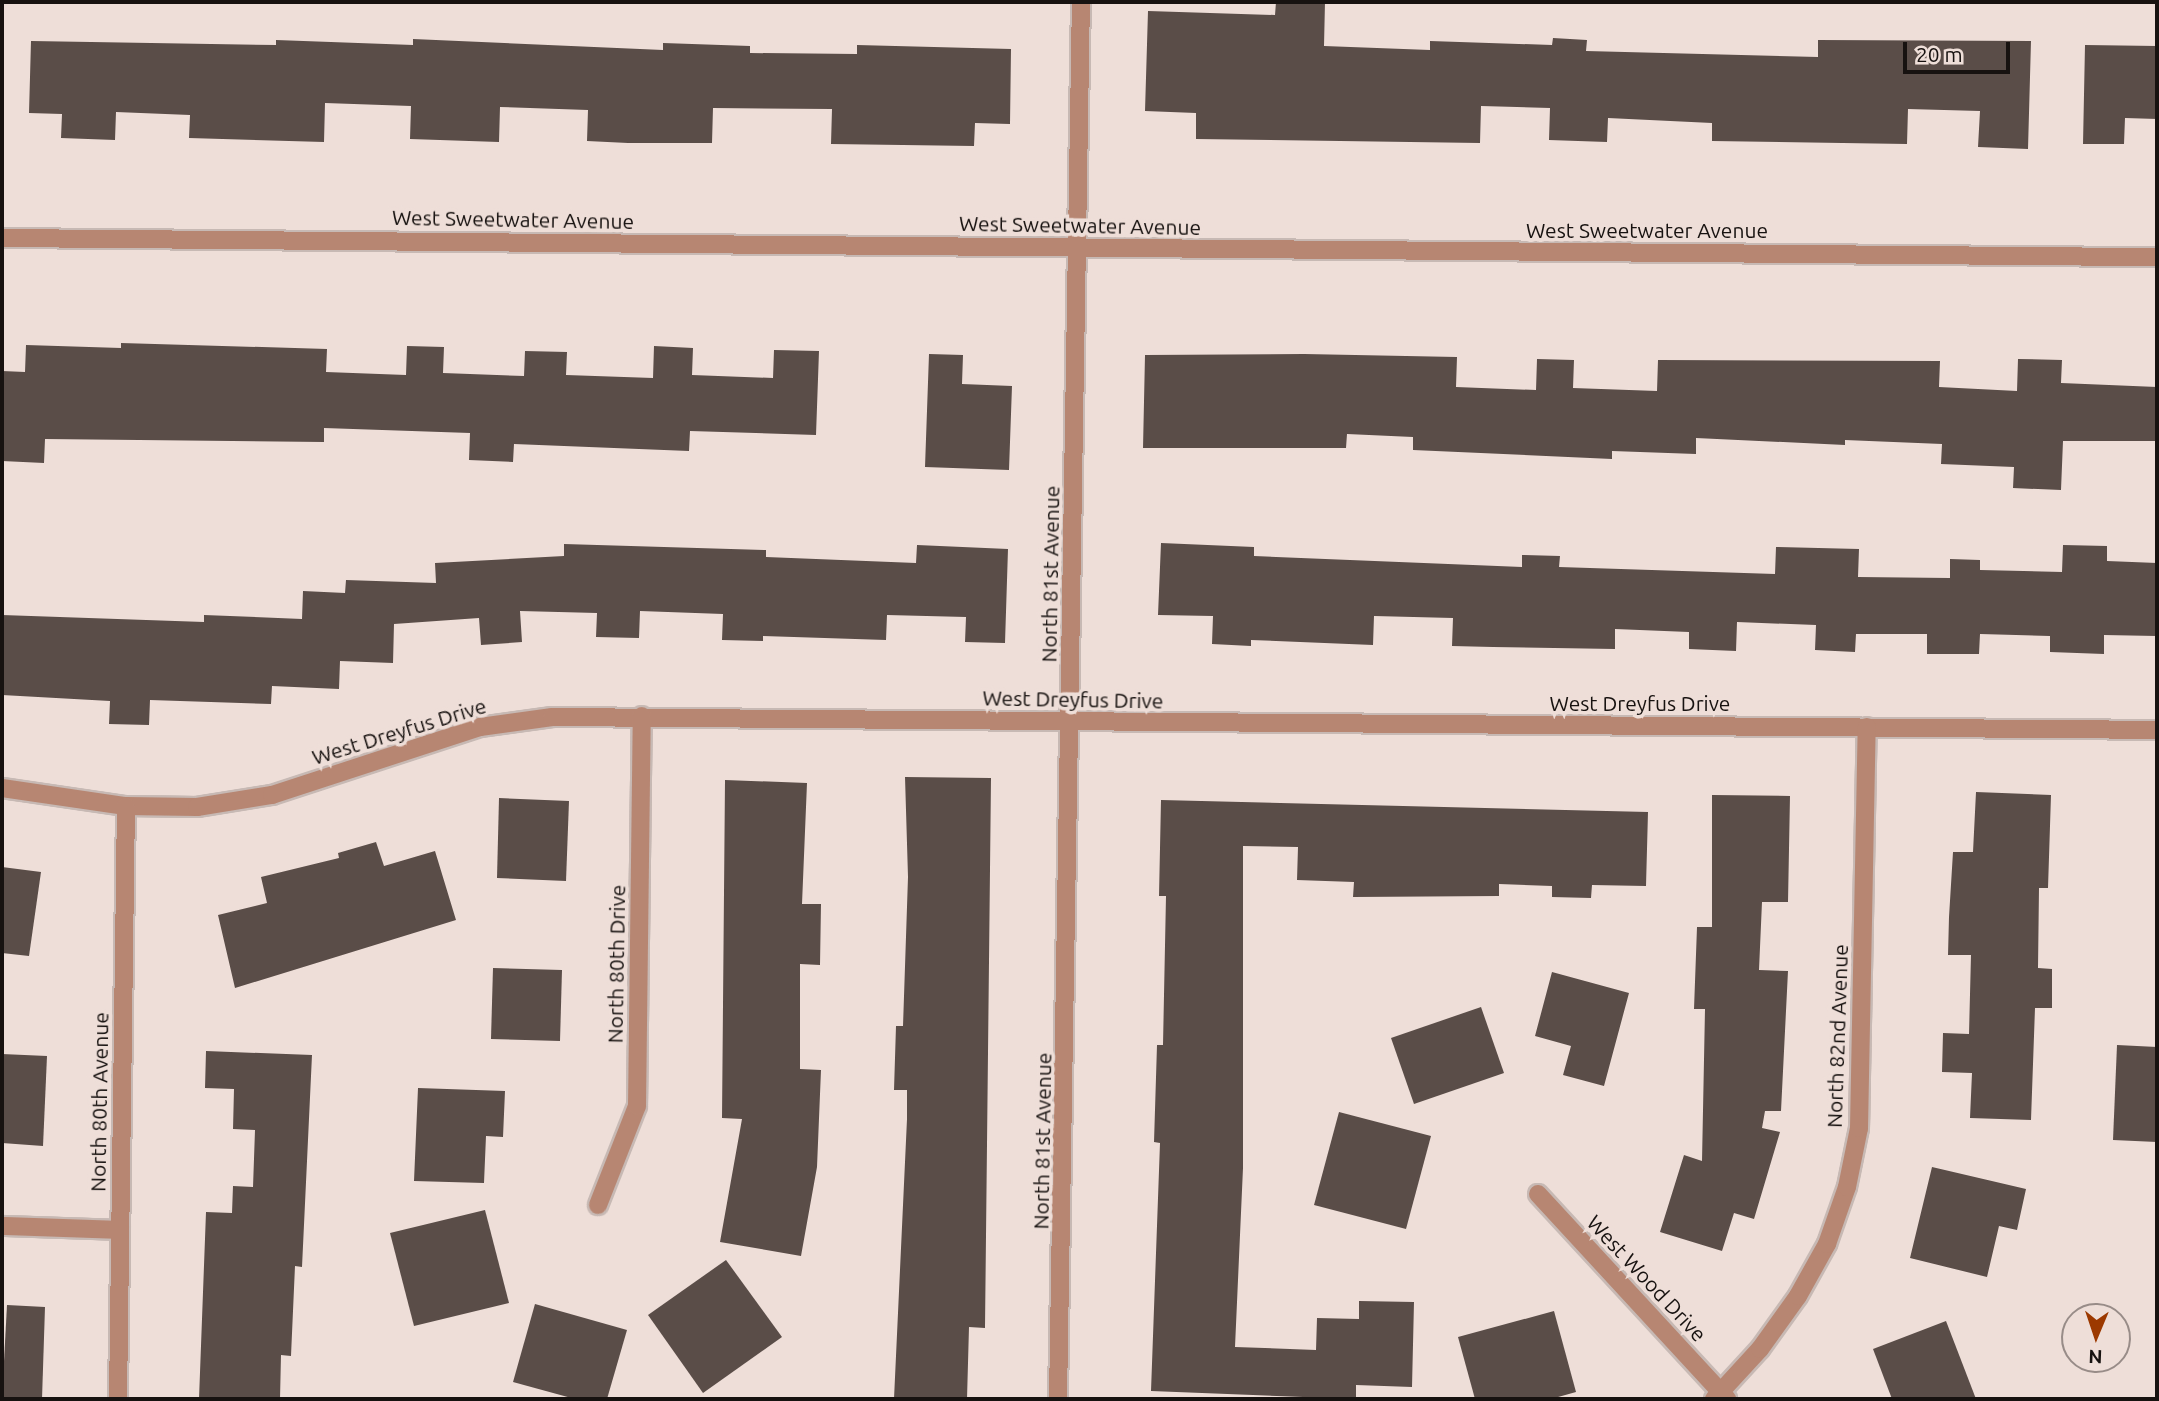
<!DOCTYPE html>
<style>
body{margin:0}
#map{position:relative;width:2159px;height:1401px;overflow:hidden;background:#eeded8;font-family:Ubuntu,sans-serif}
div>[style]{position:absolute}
.building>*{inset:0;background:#5a4d48}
.roads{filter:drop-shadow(2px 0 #c7b9b4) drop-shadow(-2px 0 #c7b9b4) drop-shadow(0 2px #c7b9b4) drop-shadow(0 -2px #c7b9b4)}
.minor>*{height:18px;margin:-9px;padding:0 9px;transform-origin:9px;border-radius:9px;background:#b78672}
span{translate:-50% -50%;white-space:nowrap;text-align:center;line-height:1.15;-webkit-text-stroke:7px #eeded8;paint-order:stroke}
.street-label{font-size:21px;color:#171210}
.frame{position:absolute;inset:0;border:4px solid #171210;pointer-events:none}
.north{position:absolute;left:2061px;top:1303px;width:70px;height:70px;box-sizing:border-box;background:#eeded8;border:2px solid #988c88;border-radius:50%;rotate:182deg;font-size:19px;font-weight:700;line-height:28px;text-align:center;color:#171210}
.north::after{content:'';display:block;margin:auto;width:24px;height:32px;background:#9c3900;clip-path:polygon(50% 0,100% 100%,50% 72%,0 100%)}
.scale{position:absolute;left:1903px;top:42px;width:107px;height:32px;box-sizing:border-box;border:4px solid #171210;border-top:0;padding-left:9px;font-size:21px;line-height:24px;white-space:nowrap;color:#171210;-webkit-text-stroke:5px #eeded8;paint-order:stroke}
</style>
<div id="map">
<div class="building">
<i style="clip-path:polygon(1276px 2px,1325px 2px,1324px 46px,1430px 50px,1430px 41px,1552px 45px,1553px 38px,1587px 40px,1586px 51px,1818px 57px,1818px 40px,2031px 41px,2028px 149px,1978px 147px,1980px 111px,1908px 109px,1907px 144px,1712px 141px,1712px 123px,1608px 118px,1607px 142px,1549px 140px,1550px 108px,1481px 106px,1480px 143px,1196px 139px,1196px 113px,1145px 111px,1148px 11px,1275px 15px)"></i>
<i style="clip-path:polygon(413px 39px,663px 50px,663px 43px,750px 46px,750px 53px,857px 54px,857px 45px,1011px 49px,1010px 124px,975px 123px,974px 146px,831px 144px,832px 109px,713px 108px,712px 143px,628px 143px,587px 141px,588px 110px,500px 107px,499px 142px,410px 139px,411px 106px,325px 103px,324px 142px,189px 138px,190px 115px,116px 112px,115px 140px,61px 138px,62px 114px,29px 113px,31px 41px,276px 45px,276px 40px,413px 45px)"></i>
<i style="clip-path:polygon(2085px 45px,2157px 46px,2157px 119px,2125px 118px,2124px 144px,2083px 144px)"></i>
<i style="clip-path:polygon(121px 343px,327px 349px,326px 372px,406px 375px,407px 346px,444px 347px,443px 373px,524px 376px,525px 351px,567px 352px,566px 375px,653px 378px,654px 346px,693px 348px,692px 375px,773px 378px,774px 350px,819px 351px,816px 435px,690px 431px,689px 451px,514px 444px,513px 462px,469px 460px,470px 433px,324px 428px,324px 442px,45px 439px,44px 463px,2px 461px,2px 371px,25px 372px,26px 345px,121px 348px)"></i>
<i style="clip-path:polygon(929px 354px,963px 355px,962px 384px,1012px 386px,1009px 470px,925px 467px)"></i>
<i style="clip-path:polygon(1304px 354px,1457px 357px,1456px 387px,1536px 390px,1537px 359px,1574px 360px,1573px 388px,1657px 391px,1658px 360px,1940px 361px,1939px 387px,2017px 391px,2018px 359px,2062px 360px,2061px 383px,2157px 387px,2157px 441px,2063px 441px,2061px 490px,2013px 488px,2014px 467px,1941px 464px,1942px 444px,1845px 440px,1845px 445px,1696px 438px,1696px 454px,1612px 451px,1612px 459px,1413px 450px,1413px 437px,1347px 434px,1346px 448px,1143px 448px,1145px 355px)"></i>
<i style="clip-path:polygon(1161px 543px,1254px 547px,1254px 556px,1522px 567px,1522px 555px,1560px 556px,1559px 567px,1775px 574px,1776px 547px,1859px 549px,1858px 577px,1950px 578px,1950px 559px,1980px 560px,1980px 570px,2062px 572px,2063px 545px,2107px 546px,2107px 561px,2157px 563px,2157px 636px,2104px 635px,2104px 654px,2050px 652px,2050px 636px,1980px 634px,1979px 654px,1927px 654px,1927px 634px,1856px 634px,1855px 652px,1815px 650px,1816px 625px,1737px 622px,1736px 651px,1689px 649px,1689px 632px,1615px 629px,1615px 649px,1493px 647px,1452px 646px,1453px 618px,1374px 616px,1373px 645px,1251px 640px,1251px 646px,1212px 644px,1213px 616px,1158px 615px)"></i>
<i style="clip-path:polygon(564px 544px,766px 550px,766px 557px,916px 563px,917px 545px,1008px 549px,1005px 643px,965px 642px,966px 617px,887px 615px,886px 640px,763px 636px,763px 641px,722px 640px,723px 614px,640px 611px,639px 638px,596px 637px,597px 613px,520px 611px,522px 642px,481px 645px,479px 618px,394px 624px,393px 663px,340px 661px,339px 689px,272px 686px,271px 704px,150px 700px,149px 725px,109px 724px,110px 701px,2px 695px,2px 615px,204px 622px,204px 615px,302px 619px,303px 591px,345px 593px,346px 580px,436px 583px,435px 563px,564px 556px)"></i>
<i style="clip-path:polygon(905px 777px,991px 778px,985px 1328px,969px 1327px,967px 1399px,894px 1399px,907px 1119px,907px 1090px,894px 1090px,896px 1026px,903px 1026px,908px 877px)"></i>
<i style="clip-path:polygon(725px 780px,807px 783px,802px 904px,821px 904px,820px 965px,800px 964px,800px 1069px,821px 1070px,817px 1167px,801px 1256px,720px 1242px,742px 1119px,722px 1118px)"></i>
<i style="clip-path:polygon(1976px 792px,2051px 795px,2048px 888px,2039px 888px,2038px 968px,2052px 969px,2052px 1008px,2035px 1008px,2031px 1120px,1970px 1118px,1972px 1073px,1942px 1072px,1943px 1033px,1969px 1034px,1971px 955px,1948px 955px,1949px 917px,1953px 852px,1973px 852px)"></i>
<i style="clip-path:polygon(1712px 795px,1790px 796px,1788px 902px,1762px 902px,1759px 970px,1788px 971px,1781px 1111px,1765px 1111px,1762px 1128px,1780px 1132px,1754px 1219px,1734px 1213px,1722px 1251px,1660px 1232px,1684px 1155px,1702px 1161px,1705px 1009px,1694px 1009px,1697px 927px,1712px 927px)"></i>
<i style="clip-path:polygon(499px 798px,569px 801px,566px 881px,497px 878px)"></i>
<i style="clip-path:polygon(1161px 800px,1648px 812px,1646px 886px,1592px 885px,1591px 898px,1552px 897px,1552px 886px,1499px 884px,1499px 896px,1353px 897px,1354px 882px,1297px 880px,1298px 847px,1243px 846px,1243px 1168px,1235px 1347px,1316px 1350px,1317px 1318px,1359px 1319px,1359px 1301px,1414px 1302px,1412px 1387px,1356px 1385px,1356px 1399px,1151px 1391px,1160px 1143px,1154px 1142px,1157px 1045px,1163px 1045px,1166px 896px,1159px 896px)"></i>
<i style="clip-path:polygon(376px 842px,384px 866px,435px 851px,456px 920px,235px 988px,218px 915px,267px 903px,261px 877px,339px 858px,338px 853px)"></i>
<i style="clip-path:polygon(2px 867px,41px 872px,29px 956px,2px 953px)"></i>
<i style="clip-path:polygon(493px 968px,562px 970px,560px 1041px,491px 1039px)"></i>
<i style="clip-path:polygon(1552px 972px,1629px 993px,1604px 1086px,1563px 1075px,1571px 1046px,1535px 1036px)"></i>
<i style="clip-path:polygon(1481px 1007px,1504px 1073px,1414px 1104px,1391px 1038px)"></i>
<i style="clip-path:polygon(2117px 1045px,2157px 1047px,2157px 1142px,2113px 1140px)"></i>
<i style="clip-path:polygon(206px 1051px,312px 1055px,302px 1267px,295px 1266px,291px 1356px,281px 1355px,280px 1399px,199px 1399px,206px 1212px,232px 1213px,233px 1186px,253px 1187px,255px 1130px,233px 1129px,234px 1089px,205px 1088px)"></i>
<i style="clip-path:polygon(2px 1054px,47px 1056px,43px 1146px,2px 1143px)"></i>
<i style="clip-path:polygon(418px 1088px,505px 1091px,503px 1137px,486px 1136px,484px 1183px,414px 1181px)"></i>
<i style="clip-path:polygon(1339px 1112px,1431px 1136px,1406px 1229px,1314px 1205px)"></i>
<i style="clip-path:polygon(1932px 1167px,2026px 1189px,2017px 1230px,1999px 1226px,1987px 1277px,1910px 1258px)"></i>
<i style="clip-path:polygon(485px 1210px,509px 1303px,414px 1326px,390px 1233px)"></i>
<i style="clip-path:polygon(726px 1260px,782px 1337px,703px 1393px,648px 1315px)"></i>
<i style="clip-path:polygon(535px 1304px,627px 1330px,607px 1399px,575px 1399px,513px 1382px)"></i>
<i style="clip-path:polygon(7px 1305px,45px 1307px,42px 1399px,2px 1399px)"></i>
<i style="clip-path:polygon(1554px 1311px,1576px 1392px,1551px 1399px,1475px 1399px,1458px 1337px)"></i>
<i style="clip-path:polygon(1946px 1321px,1976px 1399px,1892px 1399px,1873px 1349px)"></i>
</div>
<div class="roads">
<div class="minor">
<i style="left:2px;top:238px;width:2155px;rotate:0.51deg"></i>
<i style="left:2px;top:788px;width:125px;rotate:8.3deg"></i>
<i style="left:126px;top:806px;width:71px;rotate:0.8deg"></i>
<i style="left:197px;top:807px;width:76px;rotate:-9.1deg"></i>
<i style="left:272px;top:795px;width:219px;rotate:-18.1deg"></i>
<i style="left:480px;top:727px;width:73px;rotate:-7.9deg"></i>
<i style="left:552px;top:717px;width:1605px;rotate:0.46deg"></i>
<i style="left:1538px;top:1194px;width:279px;rotate:47.3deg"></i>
<i style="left:598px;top:1205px;width:106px;rotate:-68.5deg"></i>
<i style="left:637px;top:1106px;width:390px;rotate:-89.3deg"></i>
<i style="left:2px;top:1226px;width:118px;rotate:1.9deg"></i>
<i style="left:118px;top:1399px;width:593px;rotate:-89.23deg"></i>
<i style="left:1058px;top:1399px;width:1397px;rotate:-89.06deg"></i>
<i style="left:1714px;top:1399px;width:68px;rotate:-47.4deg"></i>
<i style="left:1760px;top:1349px;width:65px;rotate:-54.4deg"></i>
<i style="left:1798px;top:1296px;width:60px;rotate:-60.9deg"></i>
<i style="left:1827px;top:1244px;width:60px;rotate:-70.7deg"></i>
<i style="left:1847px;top:1187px;width:60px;rotate:-78.5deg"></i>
<i style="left:1859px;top:1128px;width:401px;rotate:-88.9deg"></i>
</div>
</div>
<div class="street-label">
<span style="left:513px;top:219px;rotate:1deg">West Sweetwater Avenue</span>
<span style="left:1080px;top:225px;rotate:1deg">West Sweetwater Avenue</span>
<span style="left:1647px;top:230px">West Sweetwater Avenue</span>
<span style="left:1050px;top:574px;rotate:-89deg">North 81st Avenue</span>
<span style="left:1073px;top:699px;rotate:1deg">West Dreyfus Drive</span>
<span style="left:1640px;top:703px">West Dreyfus Drive</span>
<span style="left:399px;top:731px;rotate:-17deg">West Dreyfus Drive</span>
<span style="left:616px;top:964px;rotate:-89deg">North 80th Drive</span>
<span style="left:1837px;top:1036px;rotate:-88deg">North 82nd Avenue</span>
<span style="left:99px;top:1102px;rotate:-89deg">North 80th Avenue</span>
<span style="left:1042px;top:1141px;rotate:-89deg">North 81st Avenue</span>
<span style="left:1647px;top:1278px;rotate:47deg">West Wood Drive</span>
</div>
<div class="frame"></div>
<div class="north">N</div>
<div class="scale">20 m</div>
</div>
